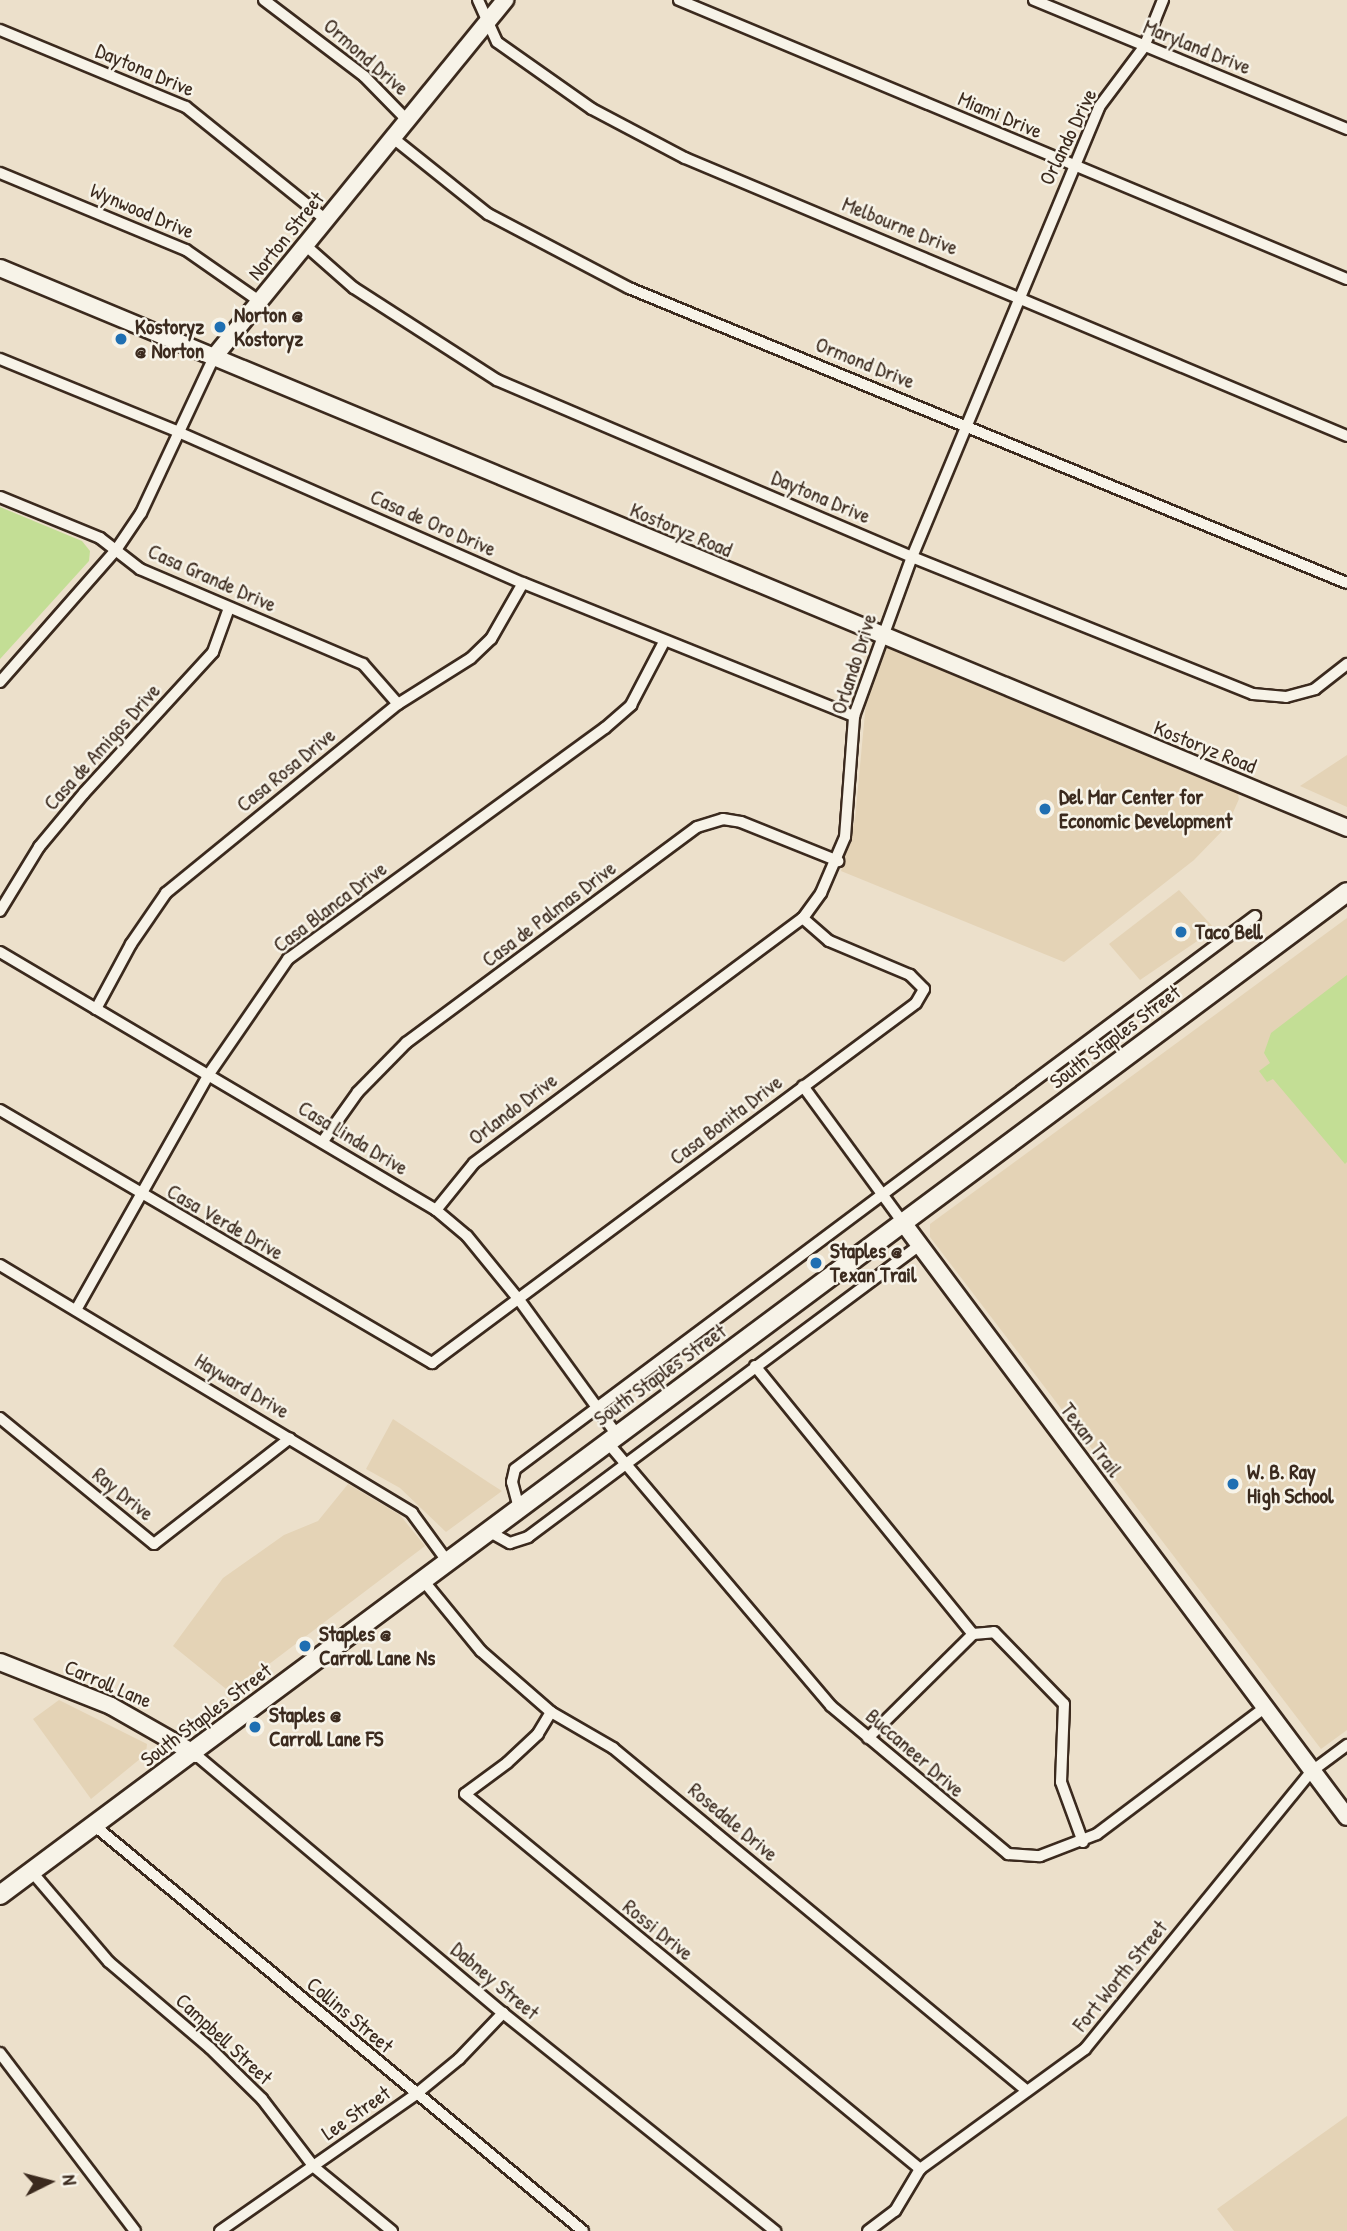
<!DOCTYPE html>
<style>
body{margin:0}
#map{position:relative;width:1347px;height:2231px;overflow:hidden;background:#ece0cb;font-family:"Patrick Hand",sans-serif}
div>[style]{position:absolute}
.built>*{inset:0;background:#e4d3b6}
.green>*{inset:0;background:#c3de95}
.roads{filter:drop-shadow(2px 0 #3b2a1e) drop-shadow(-2px 0 #3b2a1e) drop-shadow(0 2px #3b2a1e) drop-shadow(0 -2px #3b2a1e)}
.street>*{height:10px;margin:-5px;padding:0 5px;transform-origin:5px;border-radius:5px;background:#f7f3e8}
.secondary>*{height:16px;margin:-8px;padding:0 8px;transform-origin:8px;border-radius:8px;background:#f7f3e8}
.primary>*{height:18px;margin:-9px;padding:0 9px;transform-origin:9px;border-radius:9px;background:#f7f3e8}
.dots>*{width:19px;height:19px;translate:-50% -50%;box-sizing:border-box;border:4px solid #f7f3e8;border-radius:50%}
span{translate:-50% -50%;white-space:nowrap;text-align:center;line-height:1.15;-webkit-text-stroke:5px #f7f3e8;paint-order:stroke}
.street-label{font-size:21px;color:#3b2a1e}
.poi-label{font-size:21px;color:#3b2a1e;font-weight:700}
.left{translate:0 -50%;text-align:left}
.north{position:absolute;left:14px;top:2147px;width:70px;height:70px;-webkit-text-stroke:5px #f7f3e8;paint-order:stroke;rotate:84deg;font-size:19px;font-weight:700;line-height:28px;text-align:center;color:#3b2a1e}
.north::after{content:'';display:block;margin:auto;width:24px;height:32px;background:#3b2a1e;clip-path:polygon(50% 0,100% 100%,50% 72%,0 100%)}
</style>
<div id="map">
<div class="built">
<i style="clip-path:polygon(888px 645px,1237px 790px,1239px 799px,1227px 826px,1194px 860px,1064px 962px,841px 871px,855px 819px,867px 692px,881px 650px)"></i>
<i style="clip-path:polygon(1347px 755px,1347px 807px,1300px 786px)"></i>
<i style="clip-path:polygon(1179px 890px,1215px 929px,1140px 980px,1109px 944px)"></i>
<i style="clip-path:polygon(1347px 918px,1347px 1730px,1321px 1749px,930px 1237px,930px 1224px)"></i>
<i style="clip-path:polygon(393px 1419px,491px 1484px,502px 1491px,446px 1532px,400px 1488px,366px 1469px)"></i>
<i style="clip-path:polygon(348px 1484px,400px 1515px,425px 1546px,231px 1693px,173px 1646px,223px 1578px,284px 1535px,318px 1521px)"></i>
<i style="clip-path:polygon(59px 1700px,147px 1744px,146px 1754px,91px 1799px,33px 1719px)"></i>
<i style="clip-path:polygon(1347px 2116px,1347px 2231px,1234px 2231px,1217px 2209px)"></i>
</div>
<div class="green">
<i style="clip-path:polygon(0 507px,82px 541px,90px 551px,89px 561px,0 659px)"></i>
<i style="clip-path:polygon(1347px 975px,1347px 1162px,1345px 1164px,1273px 1079px,1267px 1082px,1259px 1071px,1270px 1063px,1264px 1053px,1271px 1033px)"></i>
</div>
<div class="roads">
<div class="street">
<i style="left:264px;top:0;width:126px;rotate:37.2deg"></i>
<i style="left:364px;top:76px;width:62px;rotate:45.7deg"></i>
<i style="left:478px;top:0;width:46px;rotate:65.7deg"></i>
<i style="left:497px;top:42px;width:116px;rotate:35.2deg"></i>
<i style="left:592px;top:109px;width:105px;rotate:27.8deg"></i>
<i style="left:685px;top:158px;width:718px;rotate:22.78deg"></i>
<i style="left:679px;top:0;width:724px;rotate:22.67deg"></i>
<i style="left:1034px;top:0;width:339px;rotate:22.4deg"></i>
<i style="left:0;top:30px;width:201px;rotate:22.5deg"></i>
<i style="left:186px;top:107px;width:180px;rotate:38.9deg"></i>
<i style="left:393px;top:138px;width:122px;rotate:38.7deg"></i>
<i style="left:488px;top:214px;width:159px;rotate:27.7deg"></i>
<i style="left:629px;top:288px;width:776px;rotate:22.34deg"></i>
<i style="left:0;top:173px;width:201px;rotate:22.5deg"></i>
<i style="left:186px;top:250px;width:89px;rotate:34.9deg"></i>
<i style="left:305px;top:245px;width:65px;rotate:41.3deg"></i>
<i style="left:354px;top:288px;width:170px;rotate:32.8deg"></i>
<i style="left:497px;top:380px;width:451px;rotate:23.1deg"></i>
<i style="left:912px;top:557px;width:367px;rotate:21.9deg"></i>
<i style="left:1253px;top:694px;width:33px;rotate:5deg"></i>
<i style="left:1286px;top:697px;width:30px;rotate:-15deg"></i>
<i style="left:1315px;top:689px;width:41px;rotate:-38deg"></i>
<i style="left:0;top:359px;width:190px;rotate:22.2deg"></i>
<i style="left:176px;top:431px;width:379px;rotate:23.7deg"></i>
<i style="left:523px;top:583px;width:357px;rotate:21.9deg"></i>
<i style="left:0;top:497px;width:108px;rotate:22.3deg"></i>
<i style="left:100px;top:538px;width:51px;rotate:37.8deg"></i>
<i style="left:140px;top:569px;width:242px;rotate:23.1deg"></i>
<i style="left:363px;top:664px;width:53px;rotate:48.8deg"></i>
<i style="left:0;top:682px;width:176px;rotate:-48.7deg"></i>
<i style="left:116px;top:550px;width:45px;rotate:-56deg"></i>
<i style="left:141px;top:513px;width:172px;rotate:-64.9deg"></i>
<i style="left:0;top:911px;width:75px;rotate:-58.6deg"></i>
<i style="left:39px;top:847px;width:70px;rotate:-50.2deg"></i>
<i style="left:84px;top:793px;width:191px;rotate:-47.5deg"></i>
<i style="left:213px;top:652px;width:47px;rotate:-70deg"></i>
<i style="left:0;top:952px;width:507px;rotate:30.61deg"></i>
<i style="left:436px;top:1210px;width:40px;rotate:40deg"></i>
<i style="left:467px;top:1236px;width:84px;rotate:50.8deg"></i>
<i style="left:520px;top:1301px;width:165px;rotate:54.1deg"></i>
<i style="left:96px;top:1009px;width:74px;rotate:-61.7deg"></i>
<i style="left:131px;top:944px;width:62px;rotate:-55.5deg"></i>
<i style="left:166px;top:893px;width:299px;rotate:-39.2deg"></i>
<i style="left:398px;top:704px;width:86px;rotate:-32.2deg"></i>
<i style="left:471px;top:658px;width:28px;rotate:-44deg"></i>
<i style="left:491px;top:639px;width:64px;rotate:-60.3deg"></i>
<i style="left:803px;top:1086px;width:171px;rotate:53.8deg"></i>
<i style="left:0;top:1110px;width:501px;rotate:30.36deg"></i>
<i style="left:432px;top:1363px;width:603px;rotate:-36.64deg"></i>
<i style="left:916px;top:1003px;width:16px;rotate:-60deg"></i>
<i style="left:924px;top:989px;width:20px;rotate:-135deg"></i>
<i style="left:910px;top:975px;width:88px;rotate:-157.2deg"></i>
<i style="left:829px;top:941px;width:35px;rotate:-139deg"></i>
<i style="left:323px;top:1141px;width:60px;rotate:-54.5deg"></i>
<i style="left:358px;top:1092px;width:69px;rotate:-45.6deg"></i>
<i style="left:406px;top:1043px;width:362px;rotate:-36.6deg"></i>
<i style="left:697px;top:827px;width:27px;rotate:-17deg"></i>
<i style="left:723px;top:819px;width:18px;rotate:9deg"></i>
<i style="left:741px;top:822px;width:105px;rotate:21.9deg"></i>
<i style="left:436px;top:1210px;width:60px;rotate:-51deg"></i>
<i style="left:474px;top:1163px;width:410px;rotate:-36.7deg"></i>
<i style="left:803px;top:918px;width:31px;rotate:-54deg"></i>
<i style="left:821px;top:893px;width:61px;rotate:-66.8deg"></i>
<i style="left:845px;top:837px;width:121px;rotate:-85.7deg"></i>
<i style="left:854px;top:716px;width:169px;rotate:-70deg"></i>
<i style="left:912px;top:557px;width:487px;rotate:-67.4deg"></i>
<i style="left:1099px;top:107px;width:75px;rotate:-53.1deg"></i>
<i style="left:1144px;top:47px;width:51px;rotate:-68deg"></i>
<i style="left:0;top:1265px;width:481px;rotate:31deg"></i>
<i style="left:412px;top:1513px;width:59px;rotate:53.9deg"></i>
<i style="left:76px;top:1310px;width:271px;rotate:-60.6deg"></i>
<i style="left:209px;top:1074px;width:140px;rotate:-55.5deg"></i>
<i style="left:288px;top:959px;width:392px;rotate:-36.1deg"></i>
<i style="left:605px;top:728px;width:35px;rotate:-41deg"></i>
<i style="left:631px;top:705px;width:71px;rotate:-62.4deg"></i>
<i style="left:755px;top:1366px;width:345px;rotate:50.9deg"></i>
<i style="left:973px;top:1634px;width:21px;rotate:-5deg"></i>
<i style="left:994px;top:1632px;width:100px;rotate:45.8deg"></i>
<i style="left:1064px;top:1704px;width:78px;rotate:92.2deg"></i>
<i style="left:1061px;top:1782px;width:64px;rotate:69.9deg"></i>
<i style="left:0;top:1418px;width:199px;rotate:39.3deg"></i>
<i style="left:154px;top:1544px;width:172px;rotate:-37.9deg"></i>
<i style="left:608px;top:1443px;width:345px;rotate:49.7deg"></i>
<i style="left:831px;top:1706px;width:231px;rotate:39.9deg"></i>
<i style="left:1008px;top:1854px;width:32px;rotate:4deg"></i>
<i style="left:1040px;top:1856px;width:61px;rotate:-21.1deg"></i>
<i style="left:1097px;top:1834px;width:209px;rotate:-37deg"></i>
<i style="left:519px;top:1508px;width:27px;rotate:-105deg"></i>
<i style="left:512px;top:1482px;width:13px;rotate:-77deg"></i>
<i style="left:515px;top:1469px;width:924px;rotate:-36.77deg"></i>
<i style="left:488px;top:1531px;width:25px;rotate:29deg"></i>
<i style="left:510px;top:1543px;width:19px;rotate:-18deg"></i>
<i style="left:528px;top:1537px;width:489px;rotate:-36.7deg"></i>
<i style="left:422px;top:1579px;width:93px;rotate:50.7deg"></i>
<i style="left:481px;top:1651px;width:93px;rotate:41.1deg"></i>
<i style="left:551px;top:1712px;width:72px;rotate:30.1deg"></i>
<i style="left:613px;top:1748px;width:536px;rotate:39.63deg"></i>
<i style="left:551px;top:1712px;width:26px;rotate:121deg"></i>
<i style="left:538px;top:1734px;width:42px;rotate:136.9deg"></i>
<i style="left:507px;top:1763px;width:52px;rotate:143.6deg"></i>
<i style="left:465px;top:1794px;width:590px;rotate:39.49deg"></i>
<i style="left:868px;top:1738px;width:148px;rotate:-44.7deg"></i>
<i style="left:195px;top:1754px;width:402px;rotate:40.1deg"></i>
<i style="left:503px;top:2013px;width:349px;rotate:38.7deg"></i>
<i style="left:95px;top:1826px;width:634px;rotate:39.69deg"></i>
<i style="left:32px;top:1872px;width:118px;rotate:49.5deg"></i>
<i style="left:109px;top:1962px;width:133px;rotate:40.4deg"></i>
<i style="left:210px;top:2048px;width:73px;rotate:44.4deg"></i>
<i style="left:262px;top:2099px;width:86px;rotate:52.6deg"></i>
<i style="left:314px;top:2167px;width:101px;rotate:39.4deg"></i>
<i style="left:0;top:2053px;width:223px;rotate:52.8deg"></i>
<i style="left:220px;top:2231px;width:238px;rotate:-34.9deg"></i>
<i style="left:415px;top:2095px;width:57px;rotate:-39.3deg"></i>
<i style="left:459px;top:2059px;width:64px;rotate:-46.3deg"></i>
<i style="left:868px;top:2231px;width:34px;rotate:-37deg"></i>
<i style="left:895px;top:2211px;width:49px;rotate:-59.2deg"></i>
<i style="left:920px;top:2169px;width:204px;rotate:-36deg"></i>
<i style="left:1085px;top:2049px;width:359px;rotate:-50.8deg"></i>
<i style="left:1312px;top:1771px;width:44px;rotate:-36.6deg"></i>
</div>
<div class="secondary">
<i style="left:0;top:268px;width:1459px;rotate:22.57deg"></i>
<i style="left:214px;top:357px;width:461px;rotate:-50.8deg"></i>
<i style="left:904px;top:1224px;width:740px;rotate:53.24deg"></i>
<i style="left:0;top:1662px;width:119px;rotate:21.6deg"></i>
<i style="left:111px;top:1706px;width:97px;rotate:29.7deg"></i>
</div>
<div class="primary">
<i style="left:0;top:1895px;width:1679px;rotate:-36.67deg"></i>
</div>
</div>
<div class="dots">
<i style="left:220px;top:327px;background:#1f6fb2"></i>
<i style="left:121px;top:339px;background:#1f6fb2"></i>
<i style="left:1045px;top:809px;background:#1f6fb2"></i>
<i style="left:1181px;top:932px;background:#1f6fb2"></i>
<i style="left:816px;top:1263px;background:#1f6fb2"></i>
<i style="left:1233px;top:1484px;background:#1f6fb2"></i>
<i style="left:305px;top:1646px;background:#1f6fb2"></i>
<i style="left:255px;top:1727px;background:#1f6fb2"></i>
</div>
<div class="street-label">
<span style="left:1197px;top:47px;rotate:22deg">Maryland Drive</span>
<span style="left:366px;top:57px;rotate:41deg">Ormond Drive</span>
<span style="left:145px;top:70px;rotate:23deg">Daytona Drive</span>
<span style="left:1000px;top:115px;rotate:23deg">Miami Drive</span>
<span style="left:1068px;top:137px;rotate:-64deg">Orlando Drive</span>
<span style="left:142px;top:211px;rotate:23deg">Wynwood Drive</span>
<span style="left:900px;top:226px;rotate:22deg">Melbourne Drive</span>
<span style="left:286px;top:236px;rotate:-51deg">Norton Street</span>
<span style="left:865px;top:363px;rotate:22deg">Ormond Drive</span>
<span style="left:821px;top:497px;rotate:23deg">Daytona Drive</span>
<span style="left:433px;top:523px;rotate:24deg">Casa de Oro Drive</span>
<span style="left:681px;top:530px;rotate:23deg">Kostoryz Road</span>
<span style="left:212px;top:578px;rotate:24deg">Casa Grande Drive</span>
<span style="left:854px;top:664px;rotate:-72deg">Orlando Drive</span>
<span style="left:102px;top:747px;rotate:-48deg">Casa de Amigos Drive</span>
<span style="left:1205px;top:747px;rotate:22deg">Kostoryz Road</span>
<span style="left:286px;top:770px;rotate:-39deg">Casa Rosa Drive</span>
<span style="left:330px;top:907px;rotate:-37deg">Casa Blanca Drive</span>
<span style="left:549px;top:914px;rotate:-37deg">Casa de Palmas Drive</span>
<span style="left:1115px;top:1037px;rotate:-37deg">South Staples Street</span>
<span style="left:513px;top:1109px;rotate:-37deg">Orlando Drive</span>
<span style="left:726px;top:1120px;rotate:-37deg">Casa Bonita Drive</span>
<span style="left:353px;top:1138px;rotate:31deg">Casa Linda Drive</span>
<span style="left:225px;top:1222px;rotate:30deg">Casa Verde Drive</span>
<span style="left:660px;top:1375px;rotate:-36deg">South Staples Street</span>
<span style="left:242px;top:1386px;rotate:31deg">Hayward Drive</span>
<span style="left:1091px;top:1440px;rotate:53deg">Texan Trail</span>
<span style="left:123px;top:1494px;rotate:39deg">Ray Drive</span>
<span style="left:108px;top:1684px;rotate:23deg">Carroll Lane</span>
<span style="left:206px;top:1715px;rotate:-37deg">South Staples Street</span>
<span style="left:915px;top:1753px;rotate:41deg">Buccaneer Drive</span>
<span style="left:733px;top:1822px;rotate:40deg">Rosedale Drive</span>
<span style="left:658px;top:1930px;rotate:39deg">Rossi Drive</span>
<span style="left:1120px;top:1976px;rotate:-51deg">Fort Worth Street</span>
<span style="left:495px;top:1981px;rotate:40deg">Dabney Street</span>
<span style="left:350px;top:2015px;rotate:40deg">Collins Street</span>
<span style="left:224px;top:2039px;rotate:43deg">Campbell Street</span>
<span style="left:356px;top:2113px;rotate:-35deg">Lee Street</span>
</div>
<div class="poi-label">
<span class="left" style="left:234px;top:327px">Norton @<br>Kostoryz</span>
<span class="left" style="left:135px;top:339px">Kostoryz<br>@ Norton</span>
<span class="left" style="left:1059px;top:809px">Del Mar Center for<br>Economic Development</span>
<span class="left" style="left:1195px;top:932px">Taco Bell</span>
<span class="left" style="left:830px;top:1263px">Staples @<br>Texan Trail</span>
<span class="left" style="left:1247px;top:1484px">W. B. Ray<br>High School</span>
<span class="left" style="left:319px;top:1646px">Staples @<br>Carroll Lane Ns</span>
<span class="left" style="left:269px;top:1727px">Staples @<br>Carroll Lane FS</span>
</div>
<div class="north">N</div>
</div>
